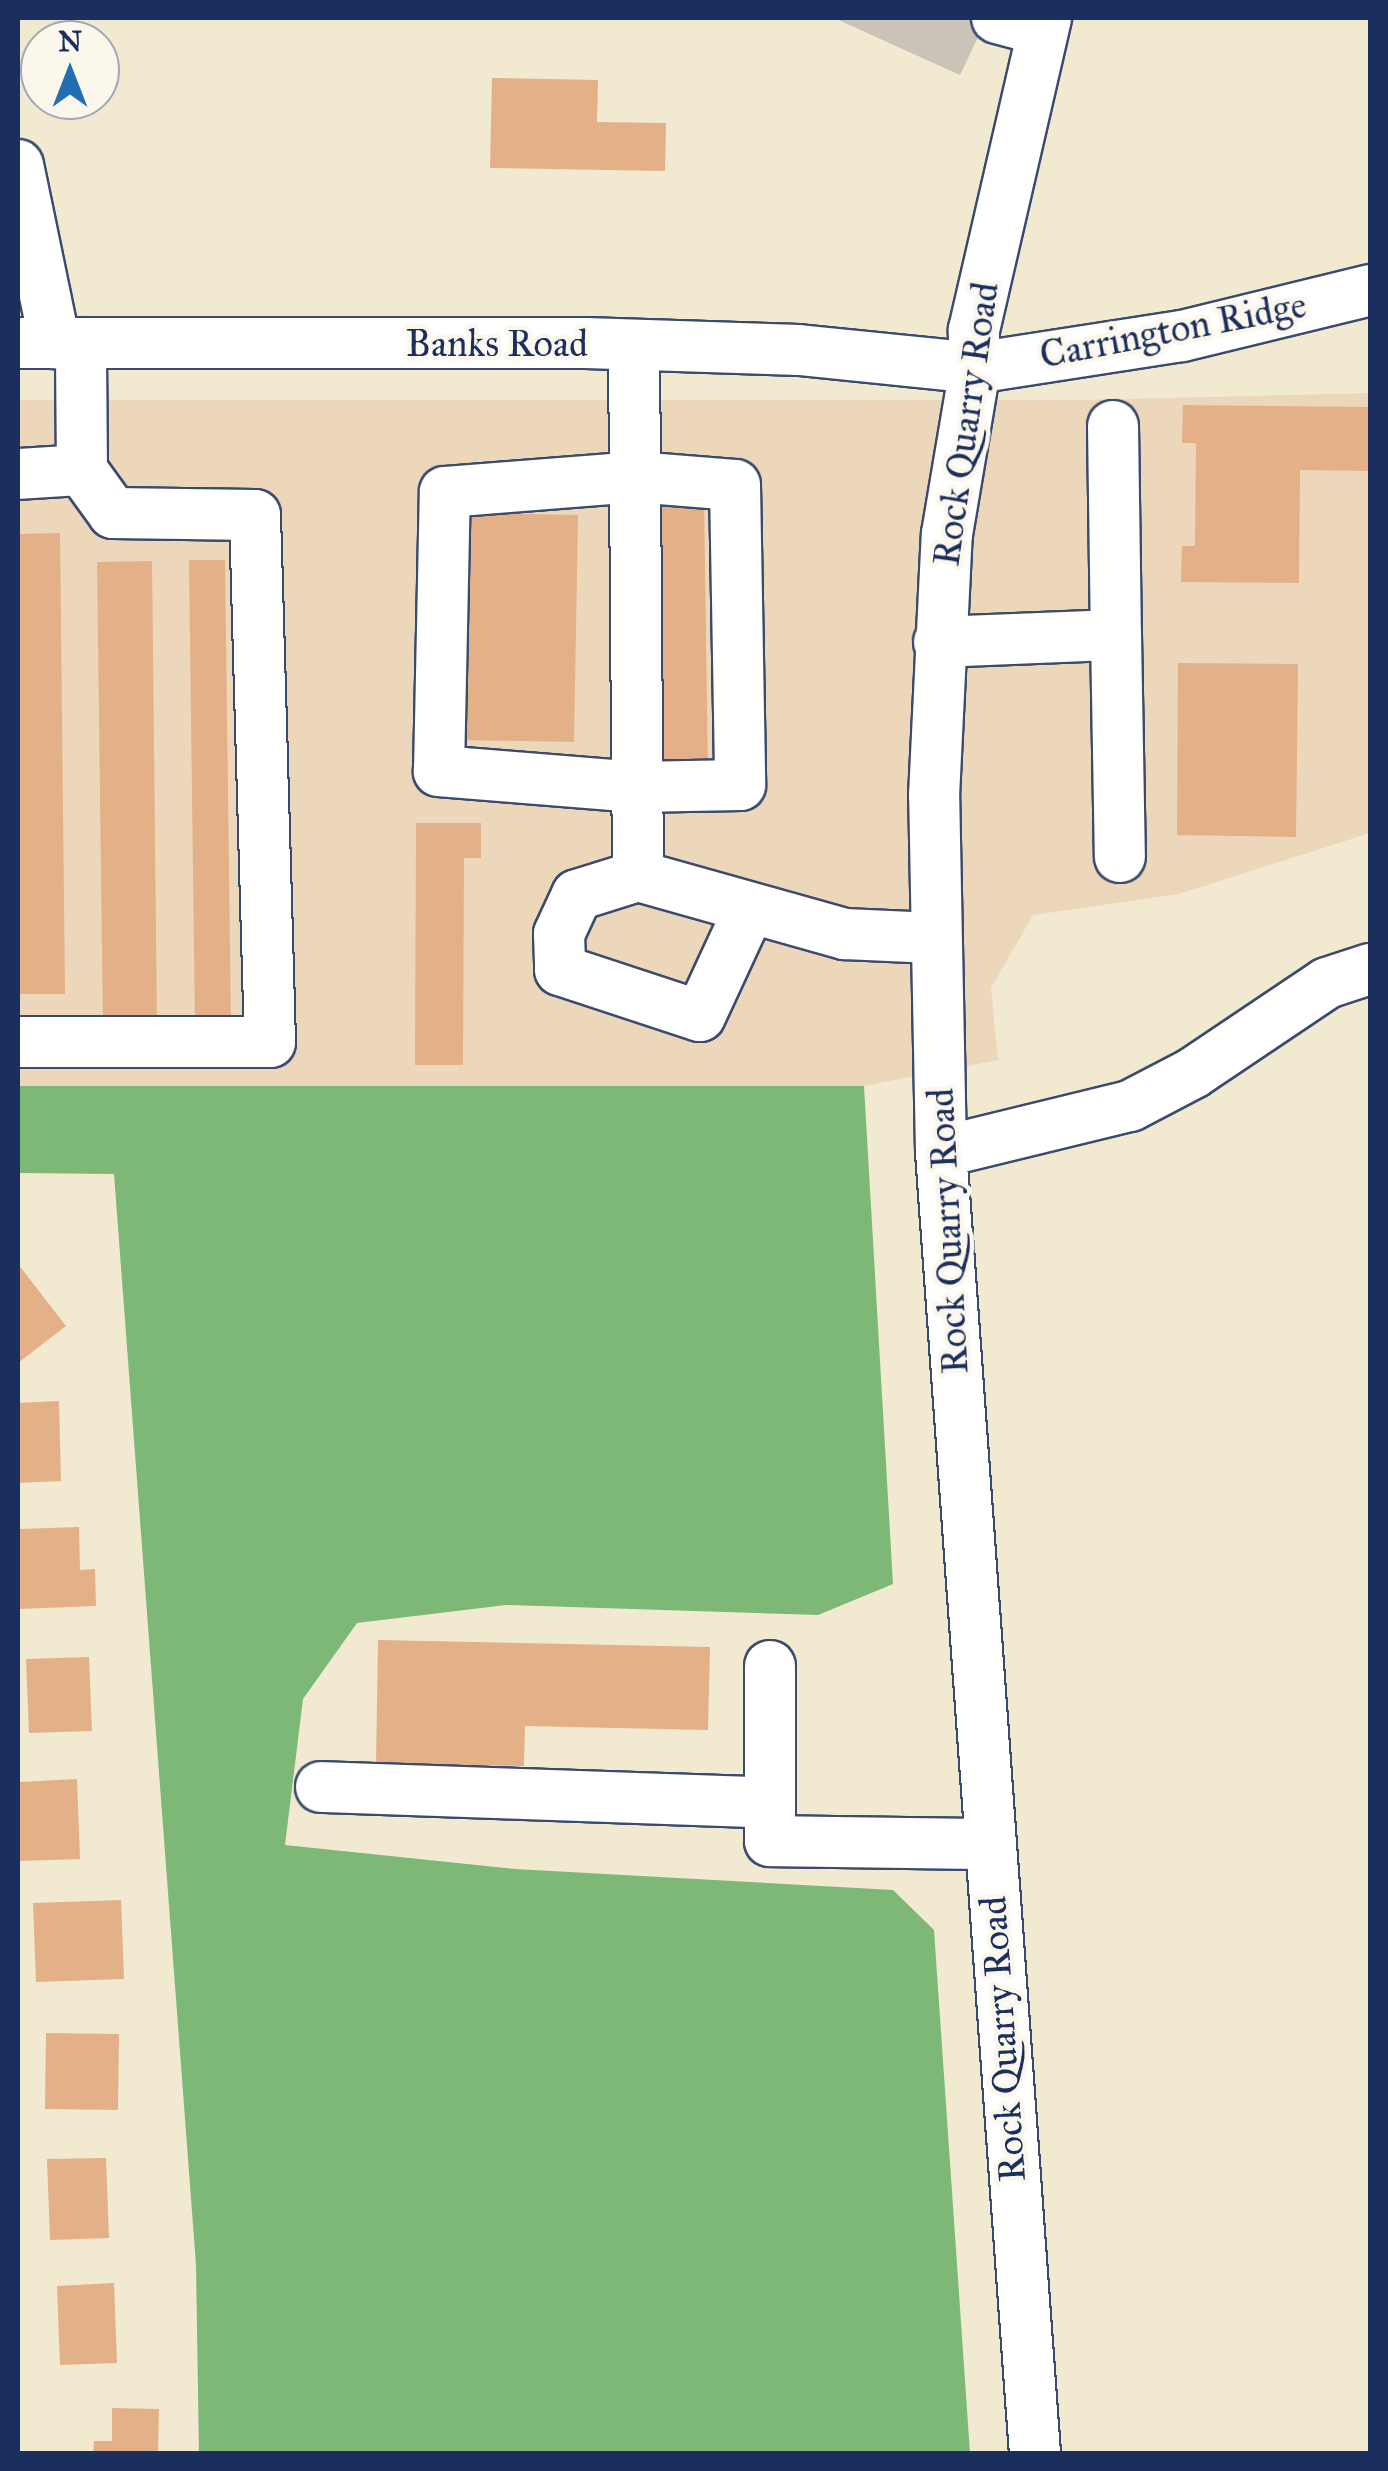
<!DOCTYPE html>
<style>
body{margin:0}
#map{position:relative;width:1388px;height:2471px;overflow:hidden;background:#f1ead1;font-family:"IM FELL Great Primer",serif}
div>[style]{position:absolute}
.built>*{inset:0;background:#ecd7ba}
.industrial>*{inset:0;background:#cbc2b8}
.forest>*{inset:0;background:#7db877}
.building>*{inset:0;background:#e3b087}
.roads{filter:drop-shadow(2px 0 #3b4b6f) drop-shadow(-2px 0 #3b4b6f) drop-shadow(0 2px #3b4b6f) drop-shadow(0 -2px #3b4b6f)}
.minor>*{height:50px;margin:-25px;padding:0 25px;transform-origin:25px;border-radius:25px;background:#fff}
span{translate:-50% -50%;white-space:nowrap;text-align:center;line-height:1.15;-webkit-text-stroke:9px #fbf7ec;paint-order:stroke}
.street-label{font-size:38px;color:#1b2f5e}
.frame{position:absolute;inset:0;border:20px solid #1b2f5e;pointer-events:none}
.north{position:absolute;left:20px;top:20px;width:100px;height:100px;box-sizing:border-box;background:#fbf7ec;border:2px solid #a1a7b3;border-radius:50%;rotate:0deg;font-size:28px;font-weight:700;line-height:40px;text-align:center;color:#1b2f5e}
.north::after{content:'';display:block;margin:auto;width:35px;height:45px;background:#1f6fb2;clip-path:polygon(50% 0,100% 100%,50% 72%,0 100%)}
</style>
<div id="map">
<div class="built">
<i style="clip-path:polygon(1370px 393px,1370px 833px,1179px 894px,1033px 915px,991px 988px,998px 1060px,864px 1086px,18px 1086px,18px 400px,1082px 400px)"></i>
</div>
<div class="industrial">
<i style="clip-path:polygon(834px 18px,987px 18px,960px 75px)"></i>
</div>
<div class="forest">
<i style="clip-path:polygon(18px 1086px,864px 1086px,893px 1584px,818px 1615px,506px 1605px,357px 1623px,303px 1699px,285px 1845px,515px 1869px,893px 1890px,934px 1930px,970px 2453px,199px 2453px,196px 2265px,114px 1174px,18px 1173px)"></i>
</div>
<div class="building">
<i style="clip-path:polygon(492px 78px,598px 80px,597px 122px,666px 123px,665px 171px,490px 168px)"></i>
<i style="clip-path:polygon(1183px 405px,1370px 407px,1370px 471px,1300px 470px,1299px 583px,1181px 582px,1182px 546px,1195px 546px,1196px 443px,1182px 443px)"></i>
<i style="clip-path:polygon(704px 500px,708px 775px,656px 776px,652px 501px)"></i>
<i style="clip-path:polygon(461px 513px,578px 515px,574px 742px,457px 740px)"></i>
<i style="clip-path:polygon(60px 533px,65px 994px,18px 994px,18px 534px)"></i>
<i style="clip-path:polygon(189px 560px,225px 560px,231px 1027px,195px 1027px)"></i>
<i style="clip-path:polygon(152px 561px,157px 1028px,103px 1028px,97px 562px)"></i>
<i style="clip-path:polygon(1178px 663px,1298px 664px,1296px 837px,1177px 835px)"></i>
<i style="clip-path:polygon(416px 823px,481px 823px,481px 858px,464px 858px,463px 1065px,415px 1065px)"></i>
<i style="clip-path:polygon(18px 1264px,66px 1326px,18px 1363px)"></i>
<i style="clip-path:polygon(59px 1401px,61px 1481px,18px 1483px,18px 1403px)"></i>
<i style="clip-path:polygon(79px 1527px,80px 1570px,95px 1569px,96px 1606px,18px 1609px,18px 1529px)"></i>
<i style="clip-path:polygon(378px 1640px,710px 1647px,708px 1730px,525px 1726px,524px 1766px,376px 1764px)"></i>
<i style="clip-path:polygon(89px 1657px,92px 1731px,29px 1733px,26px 1659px)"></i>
<i style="clip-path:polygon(77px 1779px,80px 1859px,20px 1861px,18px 1782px)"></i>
<i style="clip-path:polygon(121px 1900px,124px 1979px,36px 1982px,33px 1903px)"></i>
<i style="clip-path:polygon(46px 2033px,119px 2034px,118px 2110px,45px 2109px)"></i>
<i style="clip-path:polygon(106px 2158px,109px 2238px,50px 2240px,47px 2159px)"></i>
<i style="clip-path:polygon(114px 2283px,117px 2363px,60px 2365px,57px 2286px)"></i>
<i style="clip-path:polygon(112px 2408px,159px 2409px,158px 2454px,93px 2454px,94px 2441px,112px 2441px)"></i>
</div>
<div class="roads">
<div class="minor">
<i style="left:997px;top:18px;width:47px;rotate:14.9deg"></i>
<i style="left:18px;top:165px;width:182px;rotate:78.3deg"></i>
<i style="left:18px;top:343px;width:568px"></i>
<i style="left:586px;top:343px;width:213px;rotate:1.9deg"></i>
<i style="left:799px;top:350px;width:177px;rotate:5.8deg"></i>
<i style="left:975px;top:368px;width:209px;rotate:-8.8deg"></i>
<i style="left:1182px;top:336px;width:194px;rotate:-13.7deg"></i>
<i style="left:634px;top:345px;width:531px;rotate:89.57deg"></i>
<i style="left:638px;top:876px;width:215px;rotate:15.7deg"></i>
<i style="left:845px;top:934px;width:88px;rotate:2.6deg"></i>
<i style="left:1113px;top:426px;width:209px;rotate:89.2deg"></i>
<i style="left:18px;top:474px;width:64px;rotate:-3.6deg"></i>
<i style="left:635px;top:477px;width:100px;rotate:4.6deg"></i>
<i style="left:735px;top:485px;width:300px;rotate:89deg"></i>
<i style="left:740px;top:785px;width:103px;rotate:178.9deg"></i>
<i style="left:637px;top:787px;width:199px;rotate:-175.4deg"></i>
<i style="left:439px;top:771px;width:279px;rotate:-88.8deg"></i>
<i style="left:445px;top:492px;width:191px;rotate:-4.5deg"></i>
<i style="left:939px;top:642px;width:177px;rotate:-2.3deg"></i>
<i style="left:1116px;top:635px;width:222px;rotate:89deg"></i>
<i style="left:638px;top:876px;width:64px;rotate:162.7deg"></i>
<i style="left:577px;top:895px;width:43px;rotate:114.8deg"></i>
<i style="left:559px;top:934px;width:36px;rotate:88deg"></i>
<i style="left:560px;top:970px;width:147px;rotate:18.2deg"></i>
<i style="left:700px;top:1016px;width:119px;rotate:-65.2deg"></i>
<i style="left:18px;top:1042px;width:252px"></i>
<i style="left:270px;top:1042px;width:527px;rotate:-91.63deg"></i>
<i style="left:255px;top:515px;width:142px;rotate:-179.2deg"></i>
<i style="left:113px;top:513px;width:53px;rotate:-125.8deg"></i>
<i style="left:82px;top:470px;width:127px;rotate:-90.5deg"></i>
<i style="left:941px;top:1152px;width:195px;rotate:-13.7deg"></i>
<i style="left:1130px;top:1106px;width:71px;rotate:-27.6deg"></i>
<i style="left:1193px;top:1073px;width:161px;rotate:-33.9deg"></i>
<i style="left:1327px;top:983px;width:45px;rotate:-18deg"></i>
<i style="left:770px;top:1666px;width:175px;rotate:90deg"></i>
<i style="left:770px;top:1841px;width:220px;rotate:0.8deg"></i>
<i style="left:321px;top:1787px;width:449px;rotate:2deg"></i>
<i style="left:1035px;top:2454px;width:1305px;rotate:-94.13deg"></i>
<i style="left:941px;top:1152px;width:356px;rotate:-91.1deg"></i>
<i style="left:934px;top:796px;width:262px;rotate:-87.2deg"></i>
<i style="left:947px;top:534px;width:168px;rotate:-80.4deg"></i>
<i style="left:975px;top:368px;width:38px;rotate:-92deg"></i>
<i style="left:974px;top:330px;width:320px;rotate:-77deg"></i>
</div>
</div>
<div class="street-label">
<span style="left:1173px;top:330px;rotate:-11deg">Carrington Ridge</span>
<span style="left:497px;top:344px">Banks Road</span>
<span style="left:966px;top:424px;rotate:-82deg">Rock Quarry Road</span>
<span style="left:948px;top:1231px;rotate:-93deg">Rock Quarry Road</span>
<span style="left:1003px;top:2039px;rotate:-94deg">Rock Quarry Road</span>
</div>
<div class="frame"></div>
<div class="north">N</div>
</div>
